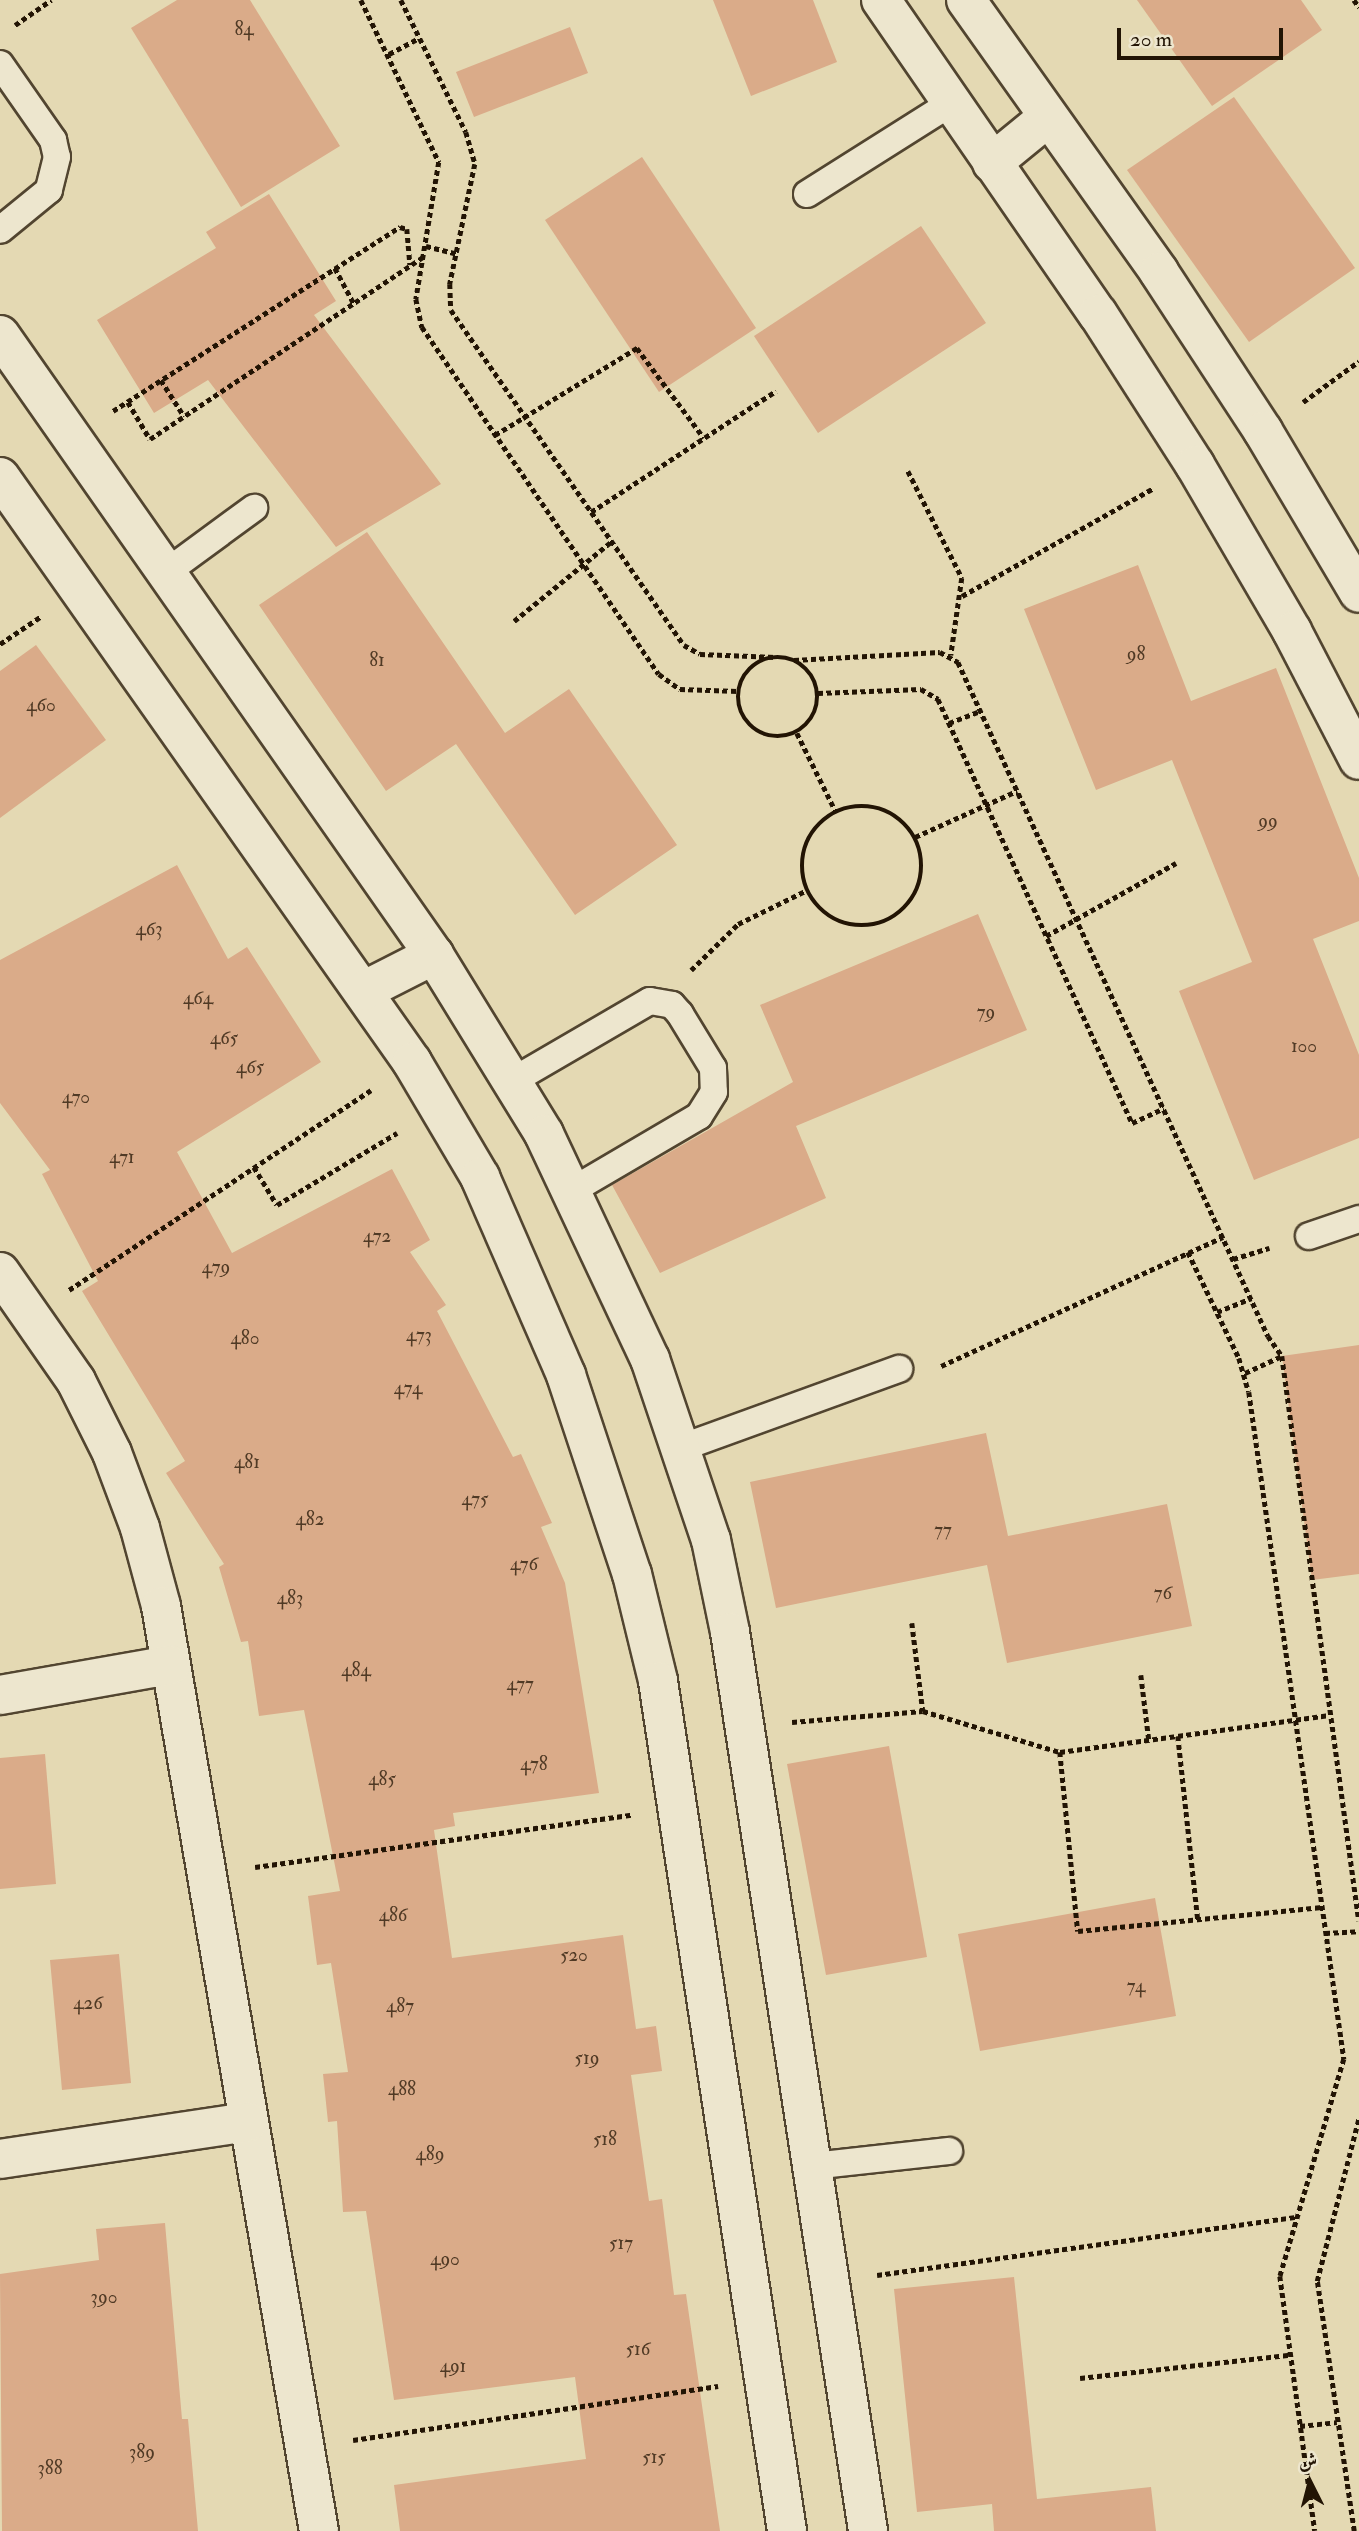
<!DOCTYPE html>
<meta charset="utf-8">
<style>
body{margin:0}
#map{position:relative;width:1359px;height:2531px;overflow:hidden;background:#e4d9b3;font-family:"IM FELL Double Pica",Amiri,serif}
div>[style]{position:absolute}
.building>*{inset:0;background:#daab89}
.path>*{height:4.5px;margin-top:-2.25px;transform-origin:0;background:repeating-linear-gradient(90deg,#221404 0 5px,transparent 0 8.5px)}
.path>.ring{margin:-2.25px;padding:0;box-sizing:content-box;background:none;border:4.5px solid #221404;border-radius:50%}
.roads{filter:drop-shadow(2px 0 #524530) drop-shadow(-2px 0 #524530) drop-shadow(0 2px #524530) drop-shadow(0 -2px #524530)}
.lane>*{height:26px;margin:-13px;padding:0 13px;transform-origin:13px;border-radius:13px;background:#ede6ce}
.street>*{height:38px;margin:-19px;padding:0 19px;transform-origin:19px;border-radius:19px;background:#ede6ce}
span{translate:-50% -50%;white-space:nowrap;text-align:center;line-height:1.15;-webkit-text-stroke:7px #ede6ce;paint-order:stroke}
.number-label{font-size:19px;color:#503a25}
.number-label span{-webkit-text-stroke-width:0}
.north{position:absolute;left:1275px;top:2447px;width:70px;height:70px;-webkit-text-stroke:5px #ede6ce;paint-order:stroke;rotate:354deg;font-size:19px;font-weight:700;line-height:28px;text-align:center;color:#221404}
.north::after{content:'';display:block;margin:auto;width:24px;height:32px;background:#221404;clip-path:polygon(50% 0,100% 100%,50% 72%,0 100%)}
.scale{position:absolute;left:1117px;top:28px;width:166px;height:32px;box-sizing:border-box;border:4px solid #221404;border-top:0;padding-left:9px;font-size:21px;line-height:24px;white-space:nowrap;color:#221404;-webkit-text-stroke:5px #ede6ce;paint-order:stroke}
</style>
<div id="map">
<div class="building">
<i style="clip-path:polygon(177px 0,250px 0,340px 146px,241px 207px,131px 28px)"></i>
<i style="clip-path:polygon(713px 0,813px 0,837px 62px,751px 96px)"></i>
<i style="clip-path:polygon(1137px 0,1301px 0,1322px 30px,1212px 106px)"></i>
<i style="clip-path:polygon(570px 27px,588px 73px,474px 117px,456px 72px)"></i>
<i style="clip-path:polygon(1234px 97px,1355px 268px,1249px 342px,1127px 170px)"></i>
<i style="clip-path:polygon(642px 157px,756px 328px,659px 392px,545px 220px)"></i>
<i style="clip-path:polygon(269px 194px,336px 301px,314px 315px,441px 484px,336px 547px,208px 380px,154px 413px,97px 320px,216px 248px,206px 232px)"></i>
<i style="clip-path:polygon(921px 226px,986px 323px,818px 433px,754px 336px)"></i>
<i style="clip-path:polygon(367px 532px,505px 733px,569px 689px,677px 845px,575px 915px,456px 744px,386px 791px,259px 605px)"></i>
<i style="clip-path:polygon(1138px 565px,1191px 701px,1276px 668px,1359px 878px,1359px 921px,1313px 939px,1359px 1055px,1359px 1138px,1254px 1180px,1179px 991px,1252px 962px,1172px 760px,1096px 790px,1024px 609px)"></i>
<i style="clip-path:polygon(36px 645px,106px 740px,0 818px,0 671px)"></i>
<i style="clip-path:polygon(177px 865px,228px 959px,247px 947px,321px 1062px,177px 1152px,232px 1253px,392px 1169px,430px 1240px,410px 1252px,446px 1305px,437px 1311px,513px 1457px,521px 1454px,552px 1523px,541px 1527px,565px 1583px,599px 1793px,453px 1813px,455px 1826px,434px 1830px,452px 1958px,623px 1935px,636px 2029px,656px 2026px,662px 2071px,631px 2075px,649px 2201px,662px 2199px,674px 2295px,686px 2294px,720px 2531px,400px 2531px,394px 2485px,586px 2459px,575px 2377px,394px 2400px,366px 2211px,343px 2212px,337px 2121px,328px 2122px,323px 2074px,348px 2072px,331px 1963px,317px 1965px,308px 1896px,340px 1891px,304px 1710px,259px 1716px,248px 1641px,241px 1642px,219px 1567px,224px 1564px,166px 1473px,185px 1461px,82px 1291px,98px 1281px,42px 1174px,50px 1170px,0 1103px,0 960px)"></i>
<i style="clip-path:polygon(978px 914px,1027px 1030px,796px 1126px,826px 1198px,660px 1273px,612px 1185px,793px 1082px,760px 1005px)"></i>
<i style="clip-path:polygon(1359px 1345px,1359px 1574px,1312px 1580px,1282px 1356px)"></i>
<i style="clip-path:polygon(986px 1433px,1008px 1536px,1167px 1504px,1192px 1626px,1007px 1663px,987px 1565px,776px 1608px,750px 1482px)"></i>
<i style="clip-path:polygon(889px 1746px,927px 1957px,826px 1975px,787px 1764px)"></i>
<i style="clip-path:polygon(45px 1754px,56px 1884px,0 1889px,0 1758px)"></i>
<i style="clip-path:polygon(1155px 1898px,1176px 2016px,980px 2051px,958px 1934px)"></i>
<i style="clip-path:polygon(119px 1954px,131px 2083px,62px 2090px,50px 1960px)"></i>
<i style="clip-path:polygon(165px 2223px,182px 2419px,188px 2419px,198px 2531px,2px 2531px,0 2274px,99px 2260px,96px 2229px)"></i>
<i style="clip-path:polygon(1014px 2277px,1037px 2499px,1151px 2487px,1156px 2531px,994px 2531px,992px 2504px,917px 2512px,894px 2289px)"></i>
</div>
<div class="path">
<i style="left:361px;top:0;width:180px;rotate:64.3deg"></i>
<i style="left:439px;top:162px;width:139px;rotate:99.5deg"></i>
<i style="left:416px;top:299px;width:29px;rotate:78deg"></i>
<i style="left:422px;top:327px;width:420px;rotate:55.7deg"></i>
<i style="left:659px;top:674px;width:26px;rotate:36deg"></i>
<i style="left:680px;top:689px;width:58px;rotate:2deg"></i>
<i style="left:401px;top:0;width:147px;rotate:63.8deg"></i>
<i style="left:466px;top:132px;width:33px;rotate:74deg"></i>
<i style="left:475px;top:164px;width:123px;rotate:101.8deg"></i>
<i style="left:450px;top:284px;width:26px;rotate:88deg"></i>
<i style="left:451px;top:310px;width:408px;rotate:55.2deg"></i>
<i style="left:684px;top:645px;width:18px;rotate:29deg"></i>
<i style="left:700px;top:654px;width:76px;rotate:2.3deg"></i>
<i style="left:1354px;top:0;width:9px;rotate:54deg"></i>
<i style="left:15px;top:25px;width:44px;rotate:-34.8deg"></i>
<i style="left:389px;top:54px;width:34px;rotate:-28deg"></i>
<i style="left:426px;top:246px;width:32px;rotate:14deg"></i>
<i style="left:335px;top:268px;width:40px;rotate:62deg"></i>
<i style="left:161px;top:380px;width:43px;rotate:57.4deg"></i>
<i style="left:128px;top:402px;width:43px;rotate:59.3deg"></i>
<i style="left:150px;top:439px;width:328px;rotate:-33.7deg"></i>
<i style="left:1303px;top:402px;width:69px;rotate:-36.2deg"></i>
<i style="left:113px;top:411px;width:341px;rotate:-32.7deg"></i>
<i style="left:400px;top:227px;width:7px;rotate:16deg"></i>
<i style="left:407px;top:229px;width:36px;rotate:85deg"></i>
<i style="left:495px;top:435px;width:167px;rotate:-31.5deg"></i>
<i style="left:637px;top:348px;width:112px;rotate:53.3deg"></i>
<i style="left:908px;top:471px;width:120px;rotate:63.2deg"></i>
<i style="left:962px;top:578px;width:78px;rotate:98.1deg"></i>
<i style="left:591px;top:512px;width:221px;rotate:-33.2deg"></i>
<i style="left:962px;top:596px;width:218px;rotate:-29.4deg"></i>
<i style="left:514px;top:621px;width:127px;rotate:-39.2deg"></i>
<i style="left:0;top:644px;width:48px;rotate:-34deg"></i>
<i class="ring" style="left:738px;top:657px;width:75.5px;height:75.5px"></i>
<i style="left:794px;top:660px;width:146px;rotate:-3.1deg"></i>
<i style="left:940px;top:652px;width:21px;rotate:29deg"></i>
<i style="left:958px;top:662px;width:742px;rotate:65.3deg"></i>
<i style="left:1268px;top:1336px;width:24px;rotate:55deg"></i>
<i style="left:1282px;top:1356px;width:570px;rotate:82.24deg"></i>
<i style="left:818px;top:693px;width:103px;rotate:-2.2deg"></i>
<i style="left:921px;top:689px;width:20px;rotate:30deg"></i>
<i style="left:938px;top:699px;width:466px;rotate:65.4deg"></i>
<i style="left:1132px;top:1123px;width:35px;rotate:-25deg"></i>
<i style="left:949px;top:723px;width:33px;rotate:-21deg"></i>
<i style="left:797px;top:733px;width:88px;rotate:63.7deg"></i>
<i class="ring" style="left:802px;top:806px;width:115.5px;height:115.5px"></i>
<i style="left:915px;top:837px;width:112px;rotate:-24.3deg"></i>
<i style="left:1046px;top:936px;width:149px;rotate:-29.3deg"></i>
<i style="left:691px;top:970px;width:66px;rotate:-44.4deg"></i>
<i style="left:738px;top:924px;width:77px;rotate:-26.2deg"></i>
<i style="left:254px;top:1167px;width:44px;rotate:58.8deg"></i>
<i style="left:277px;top:1205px;width:140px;rotate:-31deg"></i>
<i style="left:1188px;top:1252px;width:118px;rotate:64.3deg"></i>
<i style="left:1239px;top:1358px;width:35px;rotate:74deg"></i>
<i style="left:1249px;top:1392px;width:674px;rotate:81.89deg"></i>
<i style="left:1344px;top:2059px;width:226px;rotate:106.4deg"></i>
<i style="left:1280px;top:2276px;width:257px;rotate:82.2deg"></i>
<i style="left:1233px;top:1259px;width:38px;rotate:-17deg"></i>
<i style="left:69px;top:1290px;width:362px;rotate:-33.5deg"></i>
<i style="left:1217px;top:1312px;width:37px;rotate:-22deg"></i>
<i style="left:941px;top:1366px;width:310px;rotate:-24.6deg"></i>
<i style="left:1245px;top:1373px;width:41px;rotate:-24.7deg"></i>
<i style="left:912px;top:1623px;width:89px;rotate:82.9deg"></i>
<i style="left:1141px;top:1675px;width:65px;rotate:83deg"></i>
<i style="left:792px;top:1722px;width:131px;rotate:-4.8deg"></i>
<i style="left:923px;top:1711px;width:143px;rotate:16.7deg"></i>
<i style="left:1060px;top:1752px;width:272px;rotate:-7.8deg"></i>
<i style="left:1178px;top:1736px;width:184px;rotate:83.8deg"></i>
<i style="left:1060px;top:1752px;width:180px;rotate:84.3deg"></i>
<i style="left:1078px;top:1931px;width:245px;rotate:-5.6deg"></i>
<i style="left:255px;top:1867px;width:380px;rotate:-7.9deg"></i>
<i style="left:1325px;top:1933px;width:34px;rotate:-3deg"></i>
<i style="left:877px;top:2275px;width:423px;rotate:-7.9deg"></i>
<i style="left:1080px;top:2378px;width:211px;rotate:-6.3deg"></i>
<i style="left:1300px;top:2426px;width:37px;rotate:-6deg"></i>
<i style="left:353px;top:2440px;width:369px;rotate:-8.4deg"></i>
<i style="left:1354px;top:2531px;width:253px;rotate:-98.4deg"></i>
<i style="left:1317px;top:2281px;width:169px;rotate:-75.6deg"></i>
</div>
<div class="roads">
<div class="lane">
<i style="left:0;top:64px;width:93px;rotate:55.1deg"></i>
<i style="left:53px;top:140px;width:17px;rotate:77deg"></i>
<i style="left:57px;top:157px;width:34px;rotate:104deg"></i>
<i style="left:49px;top:190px;width:63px;rotate:140.8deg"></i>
<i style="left:807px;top:194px;width:170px;rotate:-32.3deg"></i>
<i style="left:164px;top:574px;width:112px;rotate:-36.3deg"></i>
<i style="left:514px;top:1080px;width:157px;rotate:-30.2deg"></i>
<i style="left:650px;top:1001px;width:22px;rotate:10deg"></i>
<i style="left:672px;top:1005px;width:12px;rotate:48deg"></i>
<i style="left:680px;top:1014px;width:63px;rotate:58.6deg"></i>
<i style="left:713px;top:1068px;width:24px;rotate:88deg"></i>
<i style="left:714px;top:1092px;width:28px;rotate:122deg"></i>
<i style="left:699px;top:1116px;width:146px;rotate:149.6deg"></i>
<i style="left:1309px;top:1236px;width:53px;rotate:-18.8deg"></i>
<i style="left:683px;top:1447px;width:230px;rotate:-19.9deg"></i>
<i style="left:813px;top:2166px;width:137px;rotate:-6.3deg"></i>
</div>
<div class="street">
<i style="left:881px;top:0;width:382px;rotate:55.4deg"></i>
<i style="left:1098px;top:314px;width:179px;rotate:57.3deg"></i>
<i style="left:1195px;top:465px;width:192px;rotate:59.7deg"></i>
<i style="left:1292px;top:631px;width:145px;rotate:62.6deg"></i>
<i style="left:966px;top:0;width:334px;rotate:54.6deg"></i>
<i style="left:1159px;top:272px;width:190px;rotate:56.8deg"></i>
<i style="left:1263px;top:431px;width:188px;rotate:59.3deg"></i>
<i style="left:992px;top:163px;width:71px;rotate:-39.3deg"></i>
<i style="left:0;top:335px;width:757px;rotate:55.01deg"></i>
<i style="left:434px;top:955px;width:210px;rotate:58.4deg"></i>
<i style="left:544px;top:1134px;width:249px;rotate:64.8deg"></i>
<i style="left:650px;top:1359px;width:191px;rotate:71.4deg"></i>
<i style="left:711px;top:1540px;width:94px;rotate:78.3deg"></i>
<i style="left:730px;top:1632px;width:910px;rotate:81.27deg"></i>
<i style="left:0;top:477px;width:716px;rotate:54.84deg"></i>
<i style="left:412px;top:1062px;width:134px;rotate:59.4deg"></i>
<i style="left:480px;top:1177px;width:216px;rotate:66.5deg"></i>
<i style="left:566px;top:1375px;width:210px;rotate:71.7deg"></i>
<i style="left:632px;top:1574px;width:110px;rotate:76.3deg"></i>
<i style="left:658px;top:1681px;width:860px;rotate:81.37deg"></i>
<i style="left:363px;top:991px;width:80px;rotate:-26.9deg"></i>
<i style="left:0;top:1272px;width:133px;rotate:55.1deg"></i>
<i style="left:76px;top:1381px;width:80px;rotate:63.4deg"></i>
<i style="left:112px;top:1453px;width:80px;rotate:69.5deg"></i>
<i style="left:140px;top:1528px;width:81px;rotate:74.9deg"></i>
<i style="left:161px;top:1606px;width:938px;rotate:80.31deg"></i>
<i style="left:0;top:1695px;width:173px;rotate:-10deg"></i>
<i style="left:0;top:2159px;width:251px;rotate:-8.5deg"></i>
</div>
</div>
<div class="number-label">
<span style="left:244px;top:30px">84</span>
<span style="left:1136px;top:655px">98</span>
<span style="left:377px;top:661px">81</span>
<span style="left:41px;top:706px">460</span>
<span style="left:1268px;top:822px">99</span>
<span style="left:149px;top:930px">463</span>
<span style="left:198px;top:999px">464</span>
<span style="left:986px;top:1013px">79</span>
<span style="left:224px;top:1039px">465</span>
<span style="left:1304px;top:1047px">100</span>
<span style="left:250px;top:1068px">465</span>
<span style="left:76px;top:1098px">470</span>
<span style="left:122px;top:1158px">471</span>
<span style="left:377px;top:1237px">472</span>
<span style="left:216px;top:1268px">479</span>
<span style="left:419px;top:1336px">473</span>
<span style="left:245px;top:1339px">480</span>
<span style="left:408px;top:1389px">474</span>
<span style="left:247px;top:1463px">481</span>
<span style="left:475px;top:1500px">475</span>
<span style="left:310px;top:1520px">482</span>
<span style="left:943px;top:1531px">77</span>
<span style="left:524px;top:1565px">476</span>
<span style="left:1163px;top:1594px">76</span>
<span style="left:290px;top:1599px">483</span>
<span style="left:356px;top:1671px">484</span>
<span style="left:520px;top:1685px">477</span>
<span style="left:534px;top:1765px">478</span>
<span style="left:382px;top:1780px">485</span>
<span style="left:393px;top:1916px">486</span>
<span style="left:574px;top:1956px">520</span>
<span style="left:1136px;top:1987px">74</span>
<span style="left:88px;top:2004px">426</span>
<span style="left:400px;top:2007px">487</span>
<span style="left:587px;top:2059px">519</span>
<span style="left:402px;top:2090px">488</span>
<span style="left:605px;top:2140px">518</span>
<span style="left:430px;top:2155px">489</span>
<span style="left:621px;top:2244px">517</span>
<span style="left:445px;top:2260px">490</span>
<span style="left:104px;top:2298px">390</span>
<span style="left:638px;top:2350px">516</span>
<span style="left:453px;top:2367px">491</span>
<span style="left:142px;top:2453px">389</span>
<span style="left:654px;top:2458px">515</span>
<span style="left:50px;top:2469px">388</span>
</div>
<div class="north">ش</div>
<div class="scale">20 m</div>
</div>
